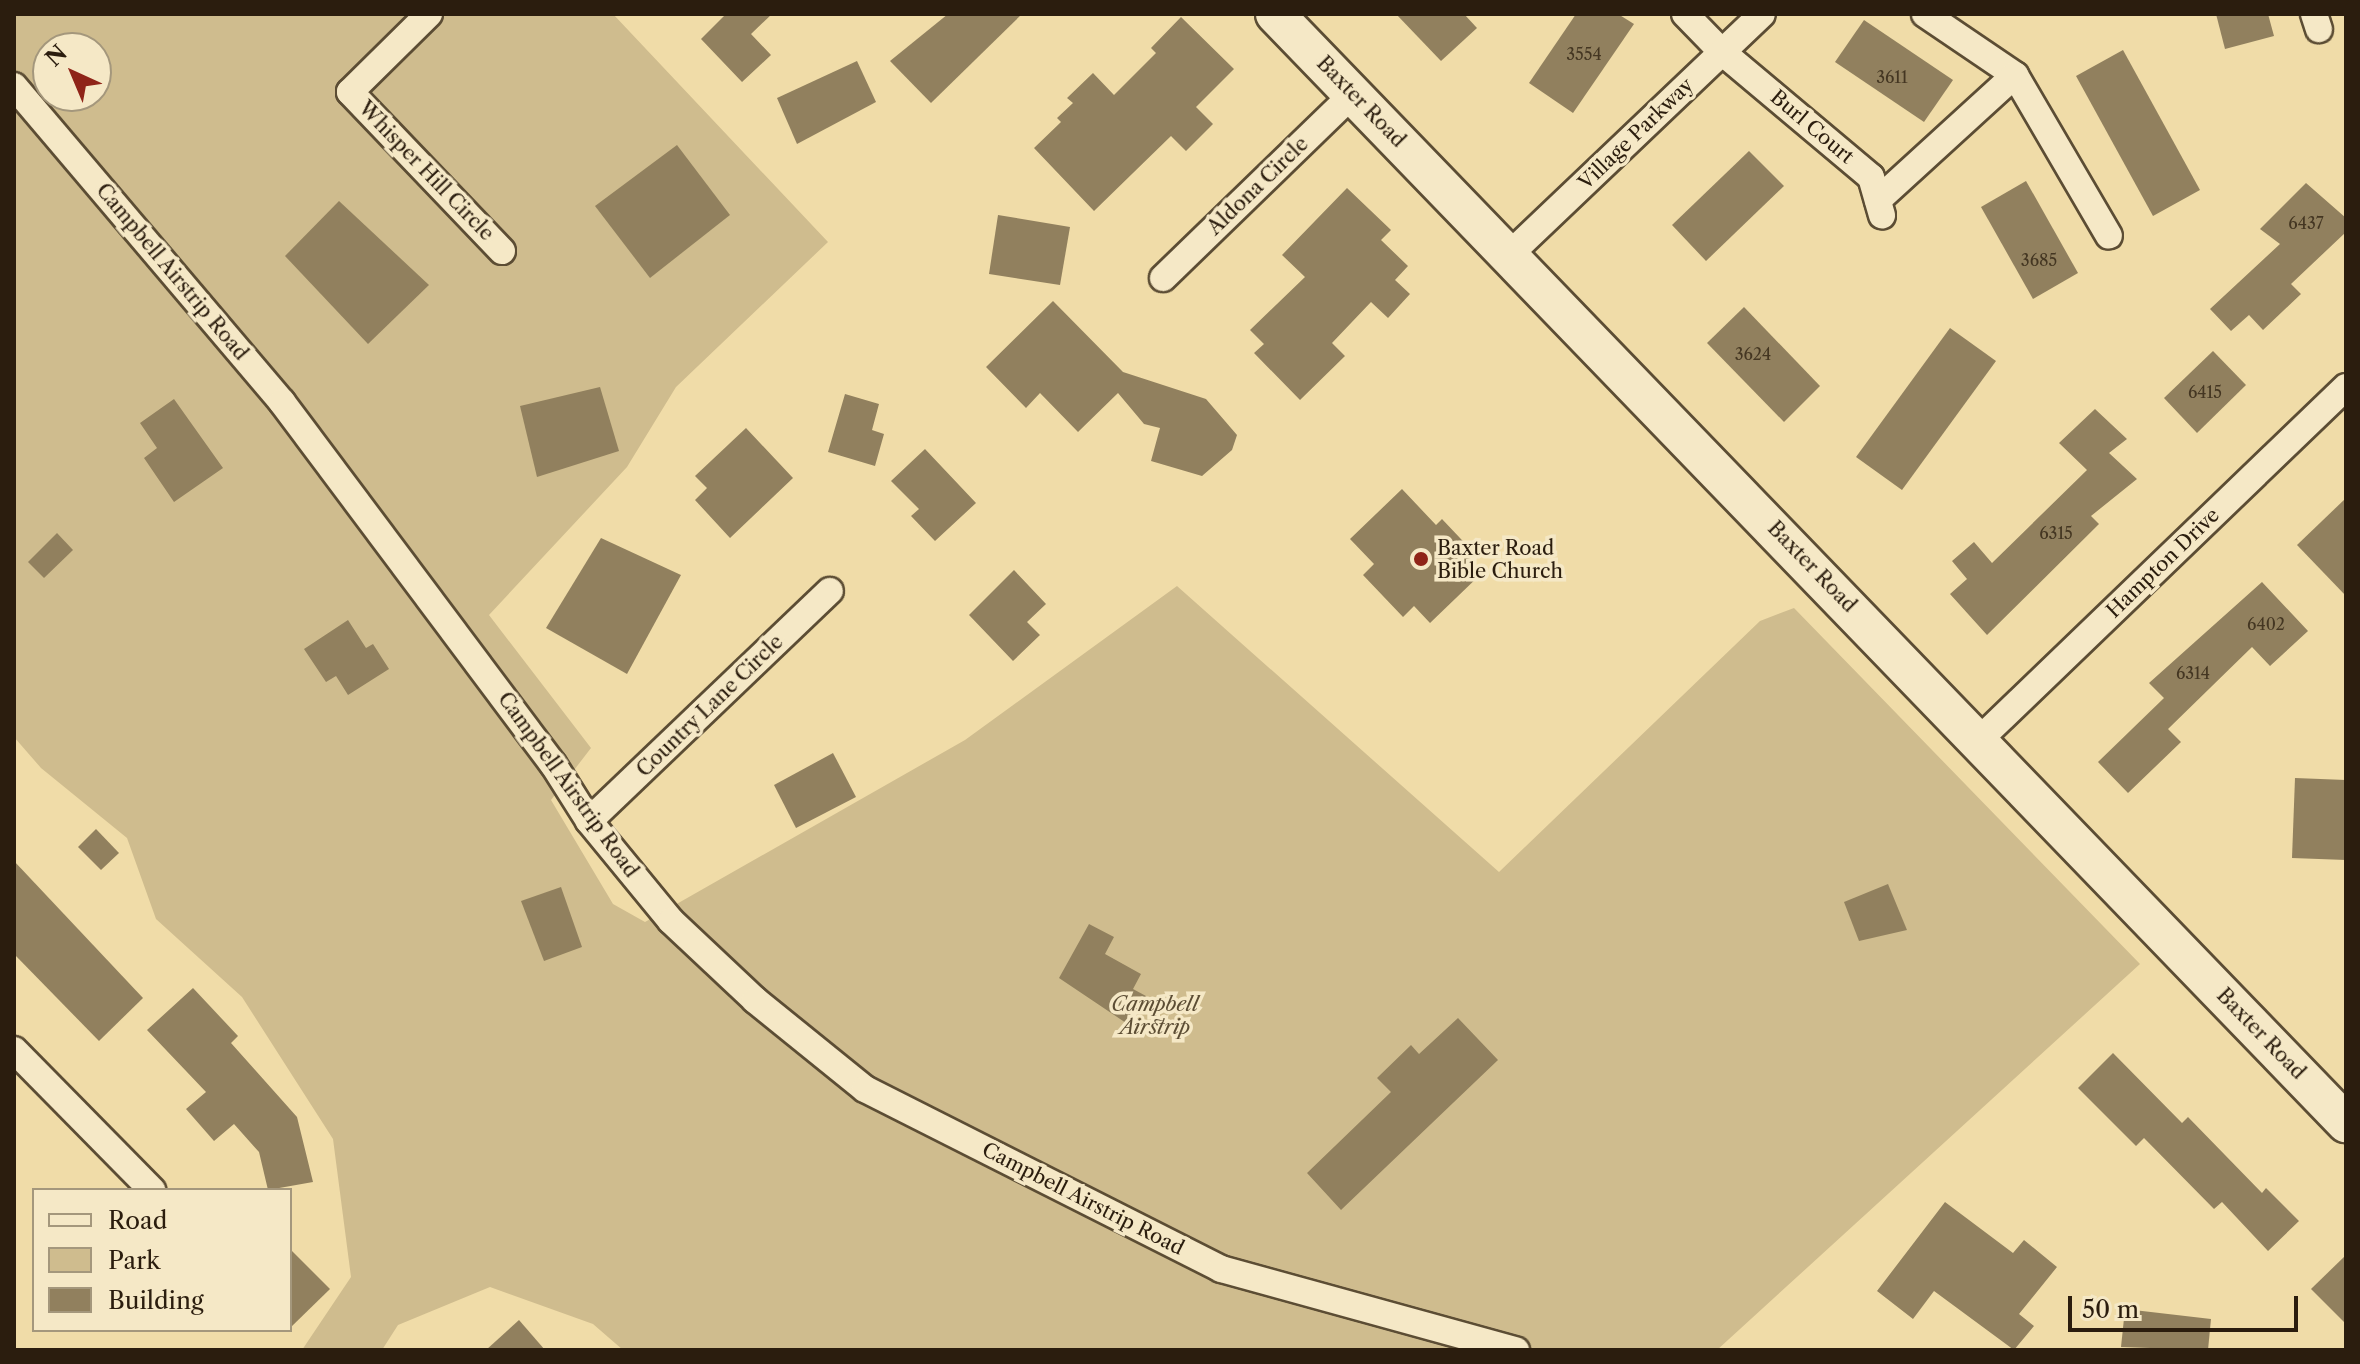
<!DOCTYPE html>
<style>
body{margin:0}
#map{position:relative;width:2360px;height:1364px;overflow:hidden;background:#f0dca8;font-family:"Libre Caslon Text",serif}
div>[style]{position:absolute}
.green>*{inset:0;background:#cfbc8e}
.building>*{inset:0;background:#91805e}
.roads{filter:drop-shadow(2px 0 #5c4d34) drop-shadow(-2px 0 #5c4d34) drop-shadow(0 2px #5c4d34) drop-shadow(0 -2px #5c4d34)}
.street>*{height:26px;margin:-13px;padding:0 13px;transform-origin:13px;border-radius:13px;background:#f5e8c6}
.secondary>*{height:38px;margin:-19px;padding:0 19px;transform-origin:19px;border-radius:19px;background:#f5e8c6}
.dots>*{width:22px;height:22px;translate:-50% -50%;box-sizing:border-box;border:4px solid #f5e8c6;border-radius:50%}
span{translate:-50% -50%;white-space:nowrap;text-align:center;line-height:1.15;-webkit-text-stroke:7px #f5e8c6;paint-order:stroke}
.number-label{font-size:16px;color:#443622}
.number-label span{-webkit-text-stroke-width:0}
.street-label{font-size:20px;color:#2b1d0e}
.poi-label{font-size:20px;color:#2b1d0e}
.left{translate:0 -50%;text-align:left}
.park-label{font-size:20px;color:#5c4d34;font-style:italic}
.frame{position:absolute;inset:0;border:16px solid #2b1d0e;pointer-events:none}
.legend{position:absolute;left:32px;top:1188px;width:260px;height:144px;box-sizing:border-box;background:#f5e8c6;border:2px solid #a4977c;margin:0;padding:10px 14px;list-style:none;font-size:24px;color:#2b1d0e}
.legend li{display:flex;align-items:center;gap:16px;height:40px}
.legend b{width:40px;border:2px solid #a4977c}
.north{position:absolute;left:32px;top:32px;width:80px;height:80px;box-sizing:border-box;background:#f5e8c6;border:2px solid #a4977c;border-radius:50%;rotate:316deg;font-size:22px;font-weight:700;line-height:32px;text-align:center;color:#2b1d0e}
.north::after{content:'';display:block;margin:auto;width:28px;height:36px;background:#8f2418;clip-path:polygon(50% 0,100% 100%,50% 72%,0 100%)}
.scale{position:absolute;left:2068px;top:1296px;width:230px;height:36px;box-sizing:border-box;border:4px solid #2b1d0e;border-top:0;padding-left:10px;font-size:24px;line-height:28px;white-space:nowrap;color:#2b1d0e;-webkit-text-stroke:6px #f5e8c6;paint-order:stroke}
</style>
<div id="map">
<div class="green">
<i style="clip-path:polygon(evenodd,14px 14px,613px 14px,828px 242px,676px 387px,627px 467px,489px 615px,591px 748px,551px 800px,613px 904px,645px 922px,965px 740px,1177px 586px,1499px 872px,1760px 621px,1794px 608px,2140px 964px,1717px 1350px,623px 1350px,593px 1324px,490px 1287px,398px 1325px,382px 1350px,302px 1350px,351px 1277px,333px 1139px,242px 997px,156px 919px,127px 838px,41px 768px,14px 737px,14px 14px,48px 48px,96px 48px,96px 96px,48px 96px,48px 48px)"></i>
</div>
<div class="building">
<i style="clip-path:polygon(726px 14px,772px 14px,751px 34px,771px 55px,742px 82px,701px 39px)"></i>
<i style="clip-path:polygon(948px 14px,1022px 14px,931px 103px,890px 61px)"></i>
<i style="clip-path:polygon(1396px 14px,1464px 14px,1477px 28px,1441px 61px)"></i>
<i style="clip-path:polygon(1576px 14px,1618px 14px,1634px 24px,1573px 113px,1529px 83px)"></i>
<i style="clip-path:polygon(2216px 14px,2268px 14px,2274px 36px,2225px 49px)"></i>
<i style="clip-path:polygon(1181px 17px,1234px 69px,1196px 107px,1213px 124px,1186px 151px,1171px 136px,1094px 211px,1034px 148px,1061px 122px,1057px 118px,1073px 103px,1067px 98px,1093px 73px,1114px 95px,1156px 53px,1151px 48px)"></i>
<i style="clip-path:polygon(1864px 20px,1953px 80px,1924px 122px,1835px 62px)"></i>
<i style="clip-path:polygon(2123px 50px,2200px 190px,2153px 216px,2076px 76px)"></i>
<i style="clip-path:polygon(857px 61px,876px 102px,797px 144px,777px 98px)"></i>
<i style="clip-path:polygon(677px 145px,730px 215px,650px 278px,595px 206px)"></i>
<i style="clip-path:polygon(1749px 151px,1784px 186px,1706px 261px,1672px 225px)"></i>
<i style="clip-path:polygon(2026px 181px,2078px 273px,2033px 299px,1981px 207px)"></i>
<i style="clip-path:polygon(2306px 183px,2346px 218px,2346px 232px,2291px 284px,2301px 294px,2263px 330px,2249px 315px,2231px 331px,2210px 309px,2280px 244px,2260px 229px)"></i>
<i style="clip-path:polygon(1347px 188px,1391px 230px,1381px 240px,1408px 266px,1395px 280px,1410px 294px,1388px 318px,1371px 302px,1332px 343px,1345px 356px,1300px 400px,1254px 353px,1264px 344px,1250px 330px,1305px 277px,1282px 255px)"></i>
<i style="clip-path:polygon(339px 201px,429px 285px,368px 344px,285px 256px)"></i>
<i style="clip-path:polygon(998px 215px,1070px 227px,1060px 285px,989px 274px)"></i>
<i style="clip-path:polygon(1053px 301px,1123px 372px,1206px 399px,1237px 435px,1232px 450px,1202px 476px,1151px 461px,1160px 428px,1144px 424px,1118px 393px,1078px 432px,1040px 393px,1026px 408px,986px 367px)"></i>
<i style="clip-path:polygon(1744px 307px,1820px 386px,1784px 422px,1707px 343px)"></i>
<i style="clip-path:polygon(1950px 328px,1996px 361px,1902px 490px,1856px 457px)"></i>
<i style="clip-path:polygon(2213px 351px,2246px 385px,2197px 433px,2164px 398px)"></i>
<i style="clip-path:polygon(600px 387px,619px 451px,537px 477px,520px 406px)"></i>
<i style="clip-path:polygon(845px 394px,879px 404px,872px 430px,884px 434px,875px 466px,828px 452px)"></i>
<i style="clip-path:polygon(174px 399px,223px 468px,174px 502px,144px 458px,157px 448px,140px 423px)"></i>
<i style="clip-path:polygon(2095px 409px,2127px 439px,2109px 453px,2137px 479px,2091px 516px,2099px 524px,1987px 635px,1950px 594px,1967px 579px,1952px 561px,1974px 542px,1992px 563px,2087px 470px,2059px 443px)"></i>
<i style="clip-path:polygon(746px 428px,793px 478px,730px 538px,695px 500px,707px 488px,695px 476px)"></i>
<i style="clip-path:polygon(925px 449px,976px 503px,935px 541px,911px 516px,919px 509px,891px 481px)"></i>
<i style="clip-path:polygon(1402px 489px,1436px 525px,1442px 519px,1477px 556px,1471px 562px,1482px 573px,1430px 623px,1414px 606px,1403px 617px,1363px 575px,1374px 564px,1350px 539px)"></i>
<i style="clip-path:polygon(2346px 498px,2346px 596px,2297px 545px)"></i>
<i style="clip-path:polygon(57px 533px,73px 550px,44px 578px,28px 562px)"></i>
<i style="clip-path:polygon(601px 538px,681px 575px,627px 674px,546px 628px)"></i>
<i style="clip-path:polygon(1014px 570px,1046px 604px,1027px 622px,1040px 635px,1013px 661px,969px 615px)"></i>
<i style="clip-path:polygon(2262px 582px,2308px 631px,2270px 666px,2252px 647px,2168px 729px,2181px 742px,2128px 793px,2098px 762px,2164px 698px,2149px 683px)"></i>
<i style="clip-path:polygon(348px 620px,366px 648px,373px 644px,389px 669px,348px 695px,336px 676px,326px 682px,304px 649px)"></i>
<i style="clip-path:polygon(833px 753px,856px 797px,796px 828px,774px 785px)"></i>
<i style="clip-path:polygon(2295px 778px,2346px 780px,2346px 860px,2292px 858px)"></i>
<i style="clip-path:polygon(96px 829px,119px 853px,101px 870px,78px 847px)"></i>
<i style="clip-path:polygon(14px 861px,143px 998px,99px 1041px,14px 954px)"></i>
<i style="clip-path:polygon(1888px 884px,1907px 930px,1859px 941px,1844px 902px)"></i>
<i style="clip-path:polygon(561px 887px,582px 947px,544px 961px,521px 901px)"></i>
<i style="clip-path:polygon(1089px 924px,1114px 937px,1105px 954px,1141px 974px,1133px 989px,1146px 996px,1129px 1025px,1059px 978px)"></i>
<i style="clip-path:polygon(193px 988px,238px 1036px,231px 1043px,297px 1117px,313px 1182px,268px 1190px,259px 1152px,234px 1124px,214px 1141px,186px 1109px,206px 1092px,147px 1030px)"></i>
<i style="clip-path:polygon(1458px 1018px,1498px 1060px,1341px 1210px,1307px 1173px,1391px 1092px,1377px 1078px,1411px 1045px,1419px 1054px)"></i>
<i style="clip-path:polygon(2113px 1053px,2182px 1123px,2188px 1117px,2262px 1193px,2266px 1188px,2299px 1221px,2268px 1251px,2222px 1202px,2214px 1209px,2144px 1138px,2136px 1146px,2078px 1088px)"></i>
<i style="clip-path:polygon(1945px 1202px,2013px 1253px,2024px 1240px,2057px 1267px,2019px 1314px,2034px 1326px,2014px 1350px,1934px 1291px,1913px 1319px,1877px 1291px)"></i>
<i style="clip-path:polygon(290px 1249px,330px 1289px,290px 1328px)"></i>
<i style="clip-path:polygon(2346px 1255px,2346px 1324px,2311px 1289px)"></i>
<i style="clip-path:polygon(2125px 1309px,2211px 1319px,2208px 1350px,2121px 1347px)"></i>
<i style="clip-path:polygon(519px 1320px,545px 1350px,486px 1350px)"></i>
</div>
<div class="roads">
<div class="street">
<i style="left:429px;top:14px;width:111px;rotate:135.4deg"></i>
<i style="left:350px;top:92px;width:220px;rotate:46.3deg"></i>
<i style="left:1685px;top:14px;width:53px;rotate:45.8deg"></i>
<i style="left:1722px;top:52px;width:194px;rotate:40deg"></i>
<i style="left:1871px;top:177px;width:40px;rotate:74deg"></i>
<i style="left:1925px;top:14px;width:109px;rotate:34.1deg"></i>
<i style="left:2015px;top:75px;width:186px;rotate:59.7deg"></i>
<i style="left:2314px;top:14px;width:16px;rotate:72deg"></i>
<i style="left:14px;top:86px;width:414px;rotate:49.7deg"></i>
<i style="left:282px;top:402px;width:452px;rotate:53.2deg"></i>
<i style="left:553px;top:764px;width:67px;rotate:57.7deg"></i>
<i style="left:589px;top:821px;width:129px;rotate:50.6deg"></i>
<i style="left:671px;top:921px;width:115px;rotate:43.2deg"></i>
<i style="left:755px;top:1000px;width:141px;rotate:39deg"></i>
<i style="left:865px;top:1089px;width:399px;rotate:26.8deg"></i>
<i style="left:1221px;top:1269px;width:306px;rotate:15.4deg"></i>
<i style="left:1878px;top:200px;width:185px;rotate:-42.4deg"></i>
<i style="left:1509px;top:255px;width:349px;rotate:-43.6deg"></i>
<i style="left:1163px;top:278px;width:264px;rotate:-44.1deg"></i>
<i style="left:1979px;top:740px;width:509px;rotate:-43.89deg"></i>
<i style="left:589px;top:821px;width:333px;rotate:-43.7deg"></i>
<i style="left:14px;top:1050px;width:197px;rotate:45.4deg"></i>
</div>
<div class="secondary">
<i style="left:1275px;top:14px;width:1542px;rotate:46deg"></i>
</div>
</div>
<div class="dots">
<i style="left:1421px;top:559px;background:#8f2418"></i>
</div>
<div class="number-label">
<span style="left:1584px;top:54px">3554</span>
<span style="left:1892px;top:77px">3611</span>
<span style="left:2306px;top:223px">6437</span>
<span style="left:2039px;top:260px">3685</span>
<span style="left:1753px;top:354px">3624</span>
<span style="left:2205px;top:392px">6415</span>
<span style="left:2056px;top:533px">6315</span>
<span style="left:2266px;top:624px">6402</span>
<span style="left:2193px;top:673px">6314</span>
</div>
<div class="street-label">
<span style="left:1361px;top:102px;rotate:46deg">Baxter Road</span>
<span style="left:1812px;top:127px;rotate:40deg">Burl Court</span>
<span style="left:1636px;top:134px;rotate:-44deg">Village Parkway</span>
<span style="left:426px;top:171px;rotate:46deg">Whisper Hill Circle</span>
<span style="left:1258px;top:186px;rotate:-44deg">Aldona Circle</span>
<span style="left:172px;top:272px;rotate:50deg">Campbell Airstrip Road</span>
<span style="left:2163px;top:563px;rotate:-44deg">Hampton Drive</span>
<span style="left:1812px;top:567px;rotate:46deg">Baxter Road</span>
<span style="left:710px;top:706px;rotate:-44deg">Country Lane Circle</span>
<span style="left:568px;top:785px;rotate:54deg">Campbell Airstrip Road</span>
<span style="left:2261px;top:1034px;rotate:46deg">Baxter Road</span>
<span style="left:1083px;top:1199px;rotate:27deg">Campbell Airstrip Road</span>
</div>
<div class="poi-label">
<span class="left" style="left:1437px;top:560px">Baxter Road<br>Bible Church</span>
</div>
<div class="park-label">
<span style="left:1155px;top:1016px">Campbell<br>Airstrip</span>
</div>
<div class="frame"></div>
<ul class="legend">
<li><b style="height:10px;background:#f5e8c6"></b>Road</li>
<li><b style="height:22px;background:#cfbc8e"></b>Park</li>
<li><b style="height:22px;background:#91805e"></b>Building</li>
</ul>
<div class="north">N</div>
<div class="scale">50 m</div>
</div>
